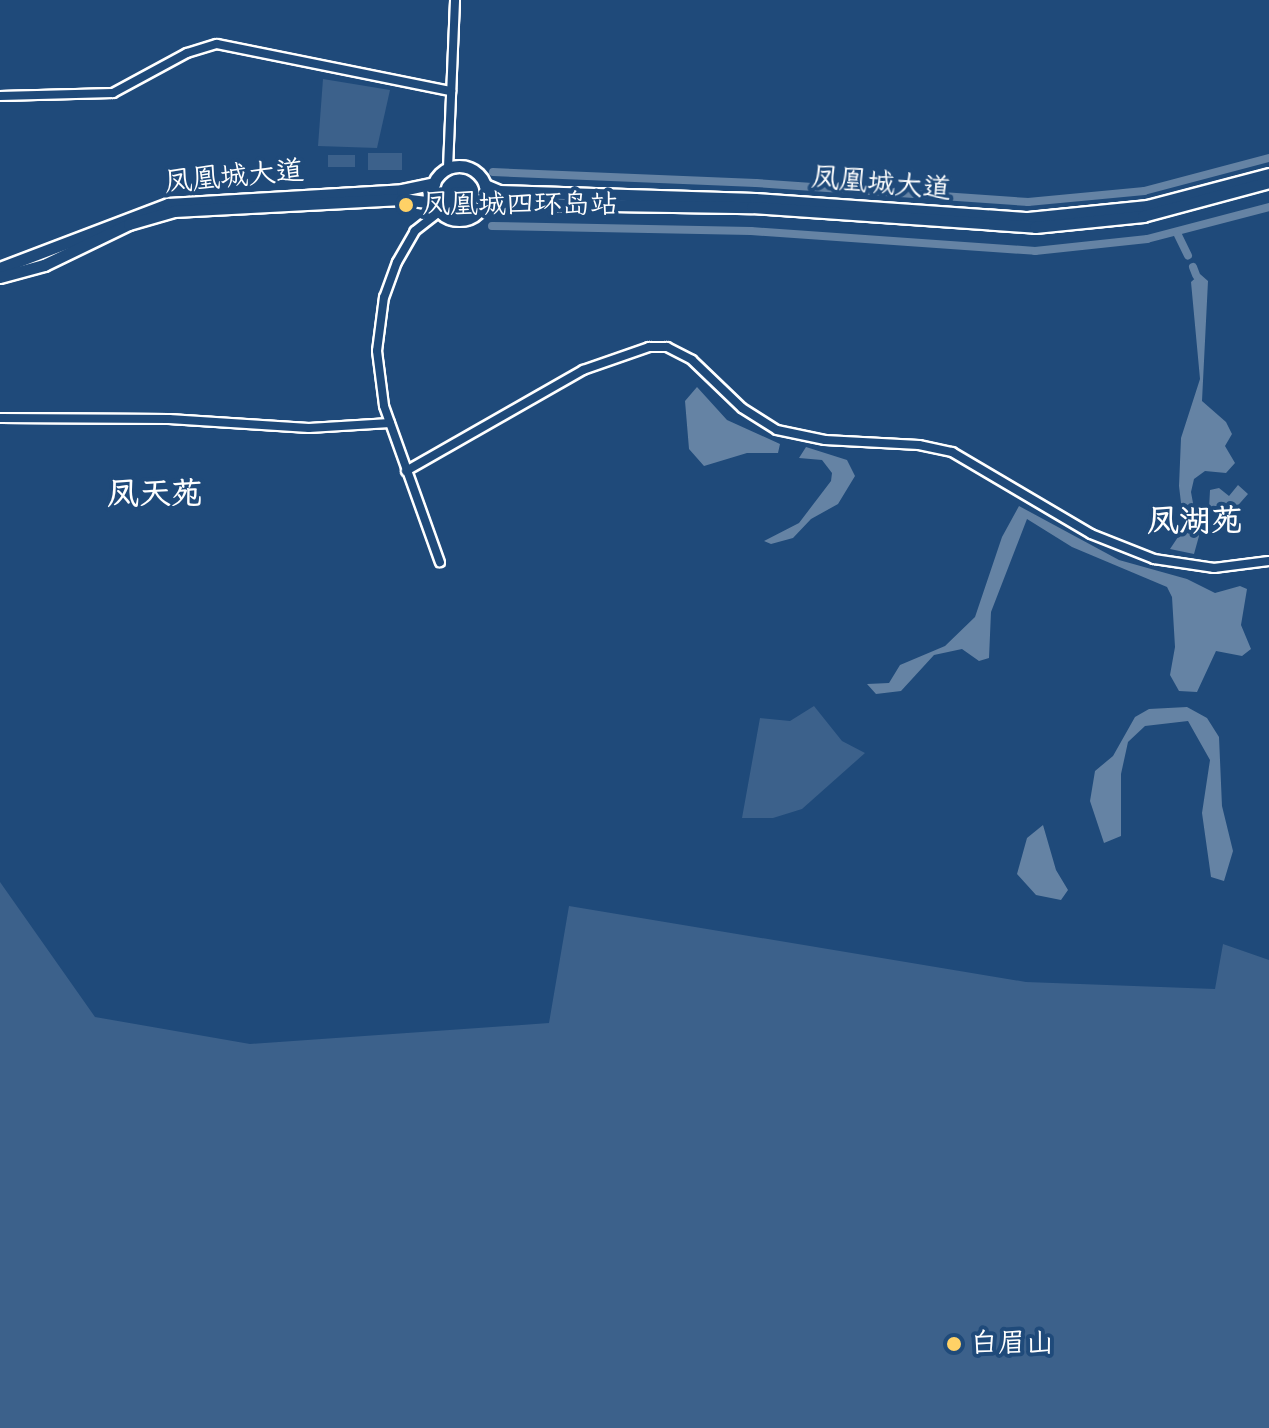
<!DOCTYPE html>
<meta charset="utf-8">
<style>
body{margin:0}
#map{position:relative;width:1269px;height:1428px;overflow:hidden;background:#1f4a7a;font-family:Pangolin,"LXGW WenKai TC",sans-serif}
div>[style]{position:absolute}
.green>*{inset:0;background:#3c618b}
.water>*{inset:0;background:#6583a4}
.canal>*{height:8px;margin:-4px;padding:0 4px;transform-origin:4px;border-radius:4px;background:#6583a4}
.roads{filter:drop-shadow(2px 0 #fff) drop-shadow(-2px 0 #fff) drop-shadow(0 2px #fff) drop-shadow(0 -2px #fff)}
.minor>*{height:8px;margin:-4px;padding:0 4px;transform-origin:4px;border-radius:4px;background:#1f4a7a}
.secondary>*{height:11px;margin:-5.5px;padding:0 5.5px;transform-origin:5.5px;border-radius:5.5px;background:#1f4a7a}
.secondary>.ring{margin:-5.5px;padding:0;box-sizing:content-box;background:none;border:11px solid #1f4a7a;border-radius:50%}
.dots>*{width:22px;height:22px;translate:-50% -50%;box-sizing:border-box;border:4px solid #1f4a7a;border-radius:50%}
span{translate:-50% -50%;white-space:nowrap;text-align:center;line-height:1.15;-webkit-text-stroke:8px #1f4a7a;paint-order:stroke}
.street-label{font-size:28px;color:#fff}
.poi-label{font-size:28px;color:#fff}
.left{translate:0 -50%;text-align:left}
.quarter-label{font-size:32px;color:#fff;font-weight:700}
</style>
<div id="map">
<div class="green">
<i style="clip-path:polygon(323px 79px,390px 90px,377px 148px,318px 146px)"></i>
<i style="clip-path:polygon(368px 153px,402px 153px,402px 170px,368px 170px)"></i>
<i style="clip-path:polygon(328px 155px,355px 155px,355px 167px,328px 167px)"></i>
<i style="clip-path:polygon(814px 706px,842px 741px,865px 753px,802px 809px,773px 818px,742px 818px,760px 718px,790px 721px)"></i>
<i style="clip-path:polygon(0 882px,95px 1017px,250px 1044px,549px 1023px,569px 906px,1026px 982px,1215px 989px,1223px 944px,1269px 960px,1269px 1428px,0 1428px)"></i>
</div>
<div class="water">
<i style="clip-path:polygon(1200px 274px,1208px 281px,1202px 401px,1226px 422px,1232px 434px,1225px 446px,1235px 463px,1226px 473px,1205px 471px,1194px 479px,1191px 492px,1199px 536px,1194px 554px,1170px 549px,1184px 528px,1179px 486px,1181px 438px,1200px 379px,1191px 282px)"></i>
<i style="clip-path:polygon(697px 387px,727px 420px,780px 444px,778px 453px,747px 453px,704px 466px,689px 449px,685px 401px)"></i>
<i style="clip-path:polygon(806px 447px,847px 460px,855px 476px,838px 504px,811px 519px,793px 538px,771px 544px,764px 541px,799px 523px,831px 481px,832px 473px,822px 460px,799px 458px)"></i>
<i style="clip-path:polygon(1238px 485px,1248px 494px,1233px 511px,1223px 516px,1209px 509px,1210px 490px,1219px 488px,1229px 496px)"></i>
<i style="clip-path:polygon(1019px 506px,1119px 560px,1187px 579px,1215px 593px,1240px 586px,1247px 589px,1241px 625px,1251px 649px,1242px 656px,1216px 651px,1197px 692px,1179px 691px,1170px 675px,1175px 647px,1172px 597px,1167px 587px,1072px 547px,1027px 519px,991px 612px,989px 658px,979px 661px,962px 649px,934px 655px,901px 691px,876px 694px,867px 684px,889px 683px,900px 665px,945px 646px,975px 617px,1002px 537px)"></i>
<i style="clip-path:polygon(1187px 707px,1207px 718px,1219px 737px,1222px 806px,1233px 851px,1224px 881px,1211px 877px,1202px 813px,1210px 760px,1188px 721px,1145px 726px,1128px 742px,1121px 774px,1121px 836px,1104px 843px,1090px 801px,1095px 771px,1113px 756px,1135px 717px,1149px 709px)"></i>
<i style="clip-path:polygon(1043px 825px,1056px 870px,1068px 890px,1061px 900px,1036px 895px,1017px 874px,1027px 838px)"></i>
</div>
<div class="canal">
<i style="left:493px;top:172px;width:263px;rotate:2.4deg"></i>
<i style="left:756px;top:183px;width:273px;rotate:4deg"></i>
<i style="left:1028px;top:202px;width:117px;rotate:-5.4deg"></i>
<i style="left:1144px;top:191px;width:129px;rotate:-14.8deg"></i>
<i style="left:492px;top:226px;width:259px;rotate:1.1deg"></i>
<i style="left:751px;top:231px;width:285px;rotate:4deg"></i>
<i style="left:1035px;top:251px;width:113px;rotate:-6.1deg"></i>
<i style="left:1147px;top:239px;width:126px;rotate:-14.7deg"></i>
<i style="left:1177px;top:233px;width:25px;rotate:64deg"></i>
<i style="left:1193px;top:267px;width:9px;rotate:69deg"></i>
</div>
<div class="roads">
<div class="minor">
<i style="left:0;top:96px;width:113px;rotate:-1.5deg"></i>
<i style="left:113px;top:93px;width:84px;rotate:-28.4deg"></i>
<i style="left:187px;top:53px;width:31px;rotate:-17deg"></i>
<i style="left:217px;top:44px;width:239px;rotate:11.4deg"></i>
<i style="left:448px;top:168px;width:168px;rotate:-87.6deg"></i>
<i style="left:439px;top:212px;width:31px;rotate:142deg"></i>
<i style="left:415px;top:231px;width:36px;rotate:120deg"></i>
<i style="left:397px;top:262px;width:37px;rotate:110deg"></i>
<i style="left:384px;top:297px;width:54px;rotate:97.4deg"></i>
<i style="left:377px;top:351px;width:55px;rotate:82.7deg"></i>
<i style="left:384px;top:406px;width:166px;rotate:70.3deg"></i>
<i style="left:0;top:418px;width:169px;rotate:0.3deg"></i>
<i style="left:169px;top:419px;width:140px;rotate:3.7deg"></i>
<i style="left:309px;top:428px;width:81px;rotate:-3.5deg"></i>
<i style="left:406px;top:471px;width:204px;rotate:-29.7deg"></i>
<i style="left:583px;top:370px;width:70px;rotate:-19.2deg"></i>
<i style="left:649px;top:347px;width:18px"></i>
<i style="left:667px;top:347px;width:28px;rotate:27deg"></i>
<i style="left:692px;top:360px;width:69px;rotate:43.8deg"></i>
<i style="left:742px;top:408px;width:41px;rotate:32.2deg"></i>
<i style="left:777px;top:430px;width:49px;rotate:11.8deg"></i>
<i style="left:825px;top:440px;width:94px;rotate:3deg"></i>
<i style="left:919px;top:445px;width:34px;rotate:12deg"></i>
<i style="left:952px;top:452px;width:161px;rotate:30.5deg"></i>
<i style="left:1091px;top:534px;width:68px;rotate:21.6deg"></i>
<i style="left:1154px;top:559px;width:61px;rotate:8.5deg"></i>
<i style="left:1214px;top:568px;width:55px;rotate:-7.3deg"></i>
</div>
<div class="secondary">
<i class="ring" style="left:432px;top:166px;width:43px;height:43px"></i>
<i style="left:485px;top:185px;width:15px;rotate:23deg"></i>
<i style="left:499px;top:191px;width:256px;rotate:1.8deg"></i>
<i style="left:755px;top:199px;width:274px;rotate:4deg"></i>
<i style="left:1028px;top:218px;width:120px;rotate:-5.8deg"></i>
<i style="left:1147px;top:206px;width:126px;rotate:-14.7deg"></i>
<i style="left:484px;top:203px;width:268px;rotate:0.9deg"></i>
<i style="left:752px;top:207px;width:284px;rotate:4deg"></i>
<i style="left:1035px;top:227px;width:109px;rotate:-5.8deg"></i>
<i style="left:1143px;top:216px;width:131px;rotate:-15.1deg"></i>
<i style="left:0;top:268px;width:180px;rotate:-20.9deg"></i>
<i style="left:168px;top:204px;width:234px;rotate:-3.4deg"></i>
<i style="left:402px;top:190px;width:33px;rotate:-12deg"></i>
<i style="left:0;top:277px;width:46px;rotate:-15.3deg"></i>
<i style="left:44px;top:265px;width:94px;rotate:-25.8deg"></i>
<i style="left:129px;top:224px;width:47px;rotate:-16.1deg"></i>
<i style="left:174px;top:211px;width:228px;rotate:-3deg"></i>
<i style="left:402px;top:199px;width:32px;rotate:7deg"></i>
</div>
</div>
<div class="dots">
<i style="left:406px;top:205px;background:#ffd166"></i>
<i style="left:954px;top:1344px;background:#ffd166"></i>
</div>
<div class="street-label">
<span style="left:234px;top:177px;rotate:-5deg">凤凰城大道</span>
<span style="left:881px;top:184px;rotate:5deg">凤凰城大道</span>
</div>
<div class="poi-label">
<span class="left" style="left:422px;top:205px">凤凰城四环岛站</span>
<span class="left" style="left:970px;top:1344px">白眉山</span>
</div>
<div class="quarter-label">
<span style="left:155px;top:494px">凤天苑</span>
<span style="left:1195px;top:521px">凤湖苑</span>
</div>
</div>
